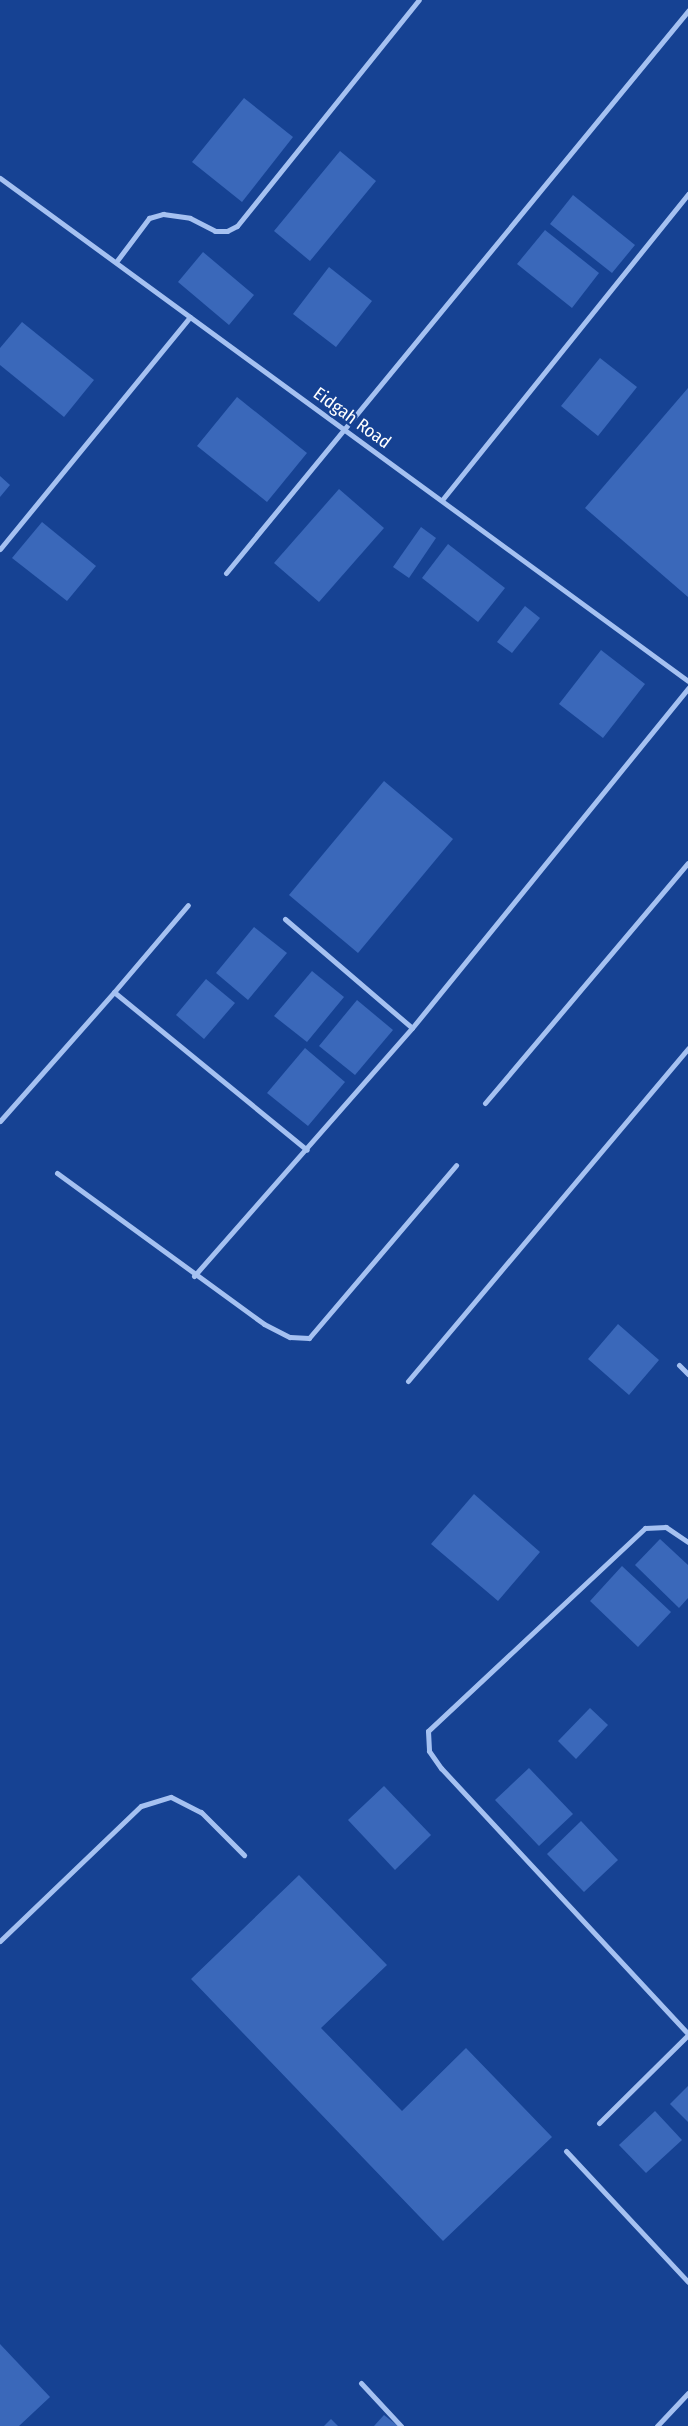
<!DOCTYPE html>
<style>
body{margin:0}
#map{position:relative;width:688px;height:2426px;overflow:hidden;background:#164293;font-family:"Fira Sans Condensed",sans-serif}
div>[style]{position:absolute}
.building>*{inset:0;background:#3a68ba}
.minor>*{height:5px;margin:-2.5px;padding:0 2.5px;transform-origin:2.5px;border-radius:2.5px;background:#a5c1f1}
span{translate:-50% -50%;white-space:nowrap;text-align:center;line-height:1.15;-webkit-text-stroke:4.5px #164293;paint-order:stroke}
.street-label{font-size:18px;color:#fff}
</style>
<div id="map">
<div class="building">
<i style="clip-path:polygon(244px 98px,293px 137px,242px 202px,192px 162px)"></i>
<i style="clip-path:polygon(340px 151px,376px 181px,310px 261px,274px 231px)"></i>
<i style="clip-path:polygon(573px 195px,635px 245px,612px 273px,550px 224px)"></i>
<i style="clip-path:polygon(545px 230px,599px 273px,572px 308px,517px 264px)"></i>
<i style="clip-path:polygon(203px 252px,254px 295px,229px 325px,178px 282px)"></i>
<i style="clip-path:polygon(329px 267px,372px 301px,336px 347px,293px 314px)"></i>
<i style="clip-path:polygon(22px 322px,94px 380px,64px 417px,0 365px,0 348px)"></i>
<i style="clip-path:polygon(600px 358px,637px 387px,598px 436px,561px 406px)"></i>
<i style="clip-path:polygon(688px 388px,688px 597px,585px 508px)"></i>
<i style="clip-path:polygon(237px 397px,307px 453px,267px 502px,197px 446px)"></i>
<i style="clip-path:polygon(0 476px,10px 485px,0 497px)"></i>
<i style="clip-path:polygon(339px 489px,384px 528px,319px 602px,274px 563px)"></i>
<i style="clip-path:polygon(42px 522px,96px 566px,67px 601px,12px 558px)"></i>
<i style="clip-path:polygon(421px 527px,436px 538px,409px 578px,393px 567px)"></i>
<i style="clip-path:polygon(448px 544px,505px 588px,478px 622px,422px 578px)"></i>
<i style="clip-path:polygon(525px 606px,540px 618px,512px 653px,497px 642px)"></i>
<i style="clip-path:polygon(601px 650px,645px 684px,603px 738px,559px 704px)"></i>
<i style="clip-path:polygon(384px 781px,453px 839px,358px 953px,289px 895px)"></i>
<i style="clip-path:polygon(254px 927px,287px 953px,248px 1000px,216px 973px)"></i>
<i style="clip-path:polygon(312px 971px,344px 997px,307px 1042px,274px 1016px)"></i>
<i style="clip-path:polygon(206px 979px,235px 1003px,204px 1039px,176px 1015px)"></i>
<i style="clip-path:polygon(357px 1000px,393px 1030px,355px 1075px,319px 1046px)"></i>
<i style="clip-path:polygon(305px 1048px,345px 1082px,308px 1126px,267px 1093px)"></i>
<i style="clip-path:polygon(618px 1324px,659px 1360px,629px 1395px,588px 1359px)"></i>
<i style="clip-path:polygon(474px 1494px,540px 1552px,498px 1601px,431px 1544px)"></i>
<i style="clip-path:polygon(660px 1539px,688px 1565px,688px 1598px,679px 1608px,635px 1565px)"></i>
<i style="clip-path:polygon(622px 1566px,671px 1612px,638px 1647px,590px 1601px)"></i>
<i style="clip-path:polygon(590px 1708px,608px 1725px,576px 1759px,558px 1741px)"></i>
<i style="clip-path:polygon(529px 1768px,573px 1814px,539px 1846px,495px 1800px)"></i>
<i style="clip-path:polygon(384px 1786px,431px 1835px,395px 1870px,348px 1820px)"></i>
<i style="clip-path:polygon(581px 1821px,618px 1860px,584px 1892px,547px 1854px)"></i>
<i style="clip-path:polygon(299px 1875px,387px 1965px,321px 2028px,402px 2111px,466px 2048px,552px 2137px,443px 2241px,191px 1979px)"></i>
<i style="clip-path:polygon(688px 2086px,688px 2122px,670px 2104px)"></i>
<i style="clip-path:polygon(655px 2111px,682px 2140px,646px 2173px,619px 2145px)"></i>
<i style="clip-path:polygon(0 2344px,50px 2397px,19px 2426px,0 2426px)"></i>
<i style="clip-path:polygon(384px 2415px,398px 2426px,374px 2426px)"></i>
<i style="clip-path:polygon(331px 2419px,338px 2426px,324px 2426px)"></i>
</div>
<div class="minor">
<i style="left:0;top:178px;width:852px;rotate:36.17deg"></i>
<i style="left:116px;top:262px;width:55px;rotate:-53.1deg"></i>
<i style="left:149px;top:218px;width:15px;rotate:-16deg"></i>
<i style="left:163px;top:214px;width:27px;rotate:8deg"></i>
<i style="left:190px;top:218px;width:28px;rotate:27deg"></i>
<i style="left:215px;top:231px;width:12px"></i>
<i style="left:227px;top:231px;width:11px;rotate:-27deg"></i>
<i style="left:237px;top:226px;width:290px;rotate:-51.2deg"></i>
<i style="left:442px;top:500px;width:393px;rotate:-51.2deg"></i>
<i style="left:0;top:549px;width:300px;rotate:-50.7deg"></i>
<i style="left:226px;top:573px;width:728px;rotate:-50.58deg"></i>
<i style="left:285px;top:919px;width:167px;rotate:40.6deg"></i>
<i style="left:114px;top:992px;width:114px;rotate:-49.6deg"></i>
<i style="left:485px;top:1103px;width:314px;rotate:-49.8deg"></i>
<i style="left:0;top:1121px;width:172px;rotate:-48.5deg"></i>
<i style="left:114px;top:992px;width:249px;rotate:39.3deg"></i>
<i style="left:57px;top:1173px;width:256px;rotate:36.1deg"></i>
<i style="left:264px;top:1324px;width:29px;rotate:27deg"></i>
<i style="left:290px;top:1337px;width:19px;rotate:3deg"></i>
<i style="left:309px;top:1338px;width:227px;rotate:-49.6deg"></i>
<i style="left:194px;top:1276px;width:330px;rotate:-48.7deg"></i>
<i style="left:412px;top:1028px;width:438px;rotate:-50.9deg"></i>
<i style="left:679px;top:1365px;width:13px;rotate:45deg"></i>
<i style="left:408px;top:1381px;width:435px;rotate:-49.9deg"></i>
<i style="left:688px;top:1542px;width:27px;rotate:-146deg"></i>
<i style="left:666px;top:1527px;width:21px;rotate:177deg"></i>
<i style="left:645px;top:1528px;width:297px;rotate:136.9deg"></i>
<i style="left:428px;top:1731px;width:20px;rotate:87deg"></i>
<i style="left:429px;top:1751px;width:21px;rotate:55deg"></i>
<i style="left:441px;top:1768px;width:363px;rotate:47.1deg"></i>
<i style="left:0;top:1941px;width:195px;rotate:-43.8deg"></i>
<i style="left:141px;top:1806px;width:31px;rotate:-17deg"></i>
<i style="left:171px;top:1797px;width:34px;rotate:27deg"></i>
<i style="left:201px;top:1812px;width:61px;rotate:45deg"></i>
<i style="left:599px;top:2123px;width:125px;rotate:-44.7deg"></i>
<i style="left:566px;top:2151px;width:179px;rotate:47deg"></i>
<i style="left:361px;top:2383px;width:59px;rotate:47.1deg"></i>
<i style="left:657px;top:2426px;width:45px;rotate:-46.8deg"></i>
</div>
<div class="street-label">
<span style="left:352px;top:418px;rotate:36deg">Eidgah Road</span>
</div>
</div>
